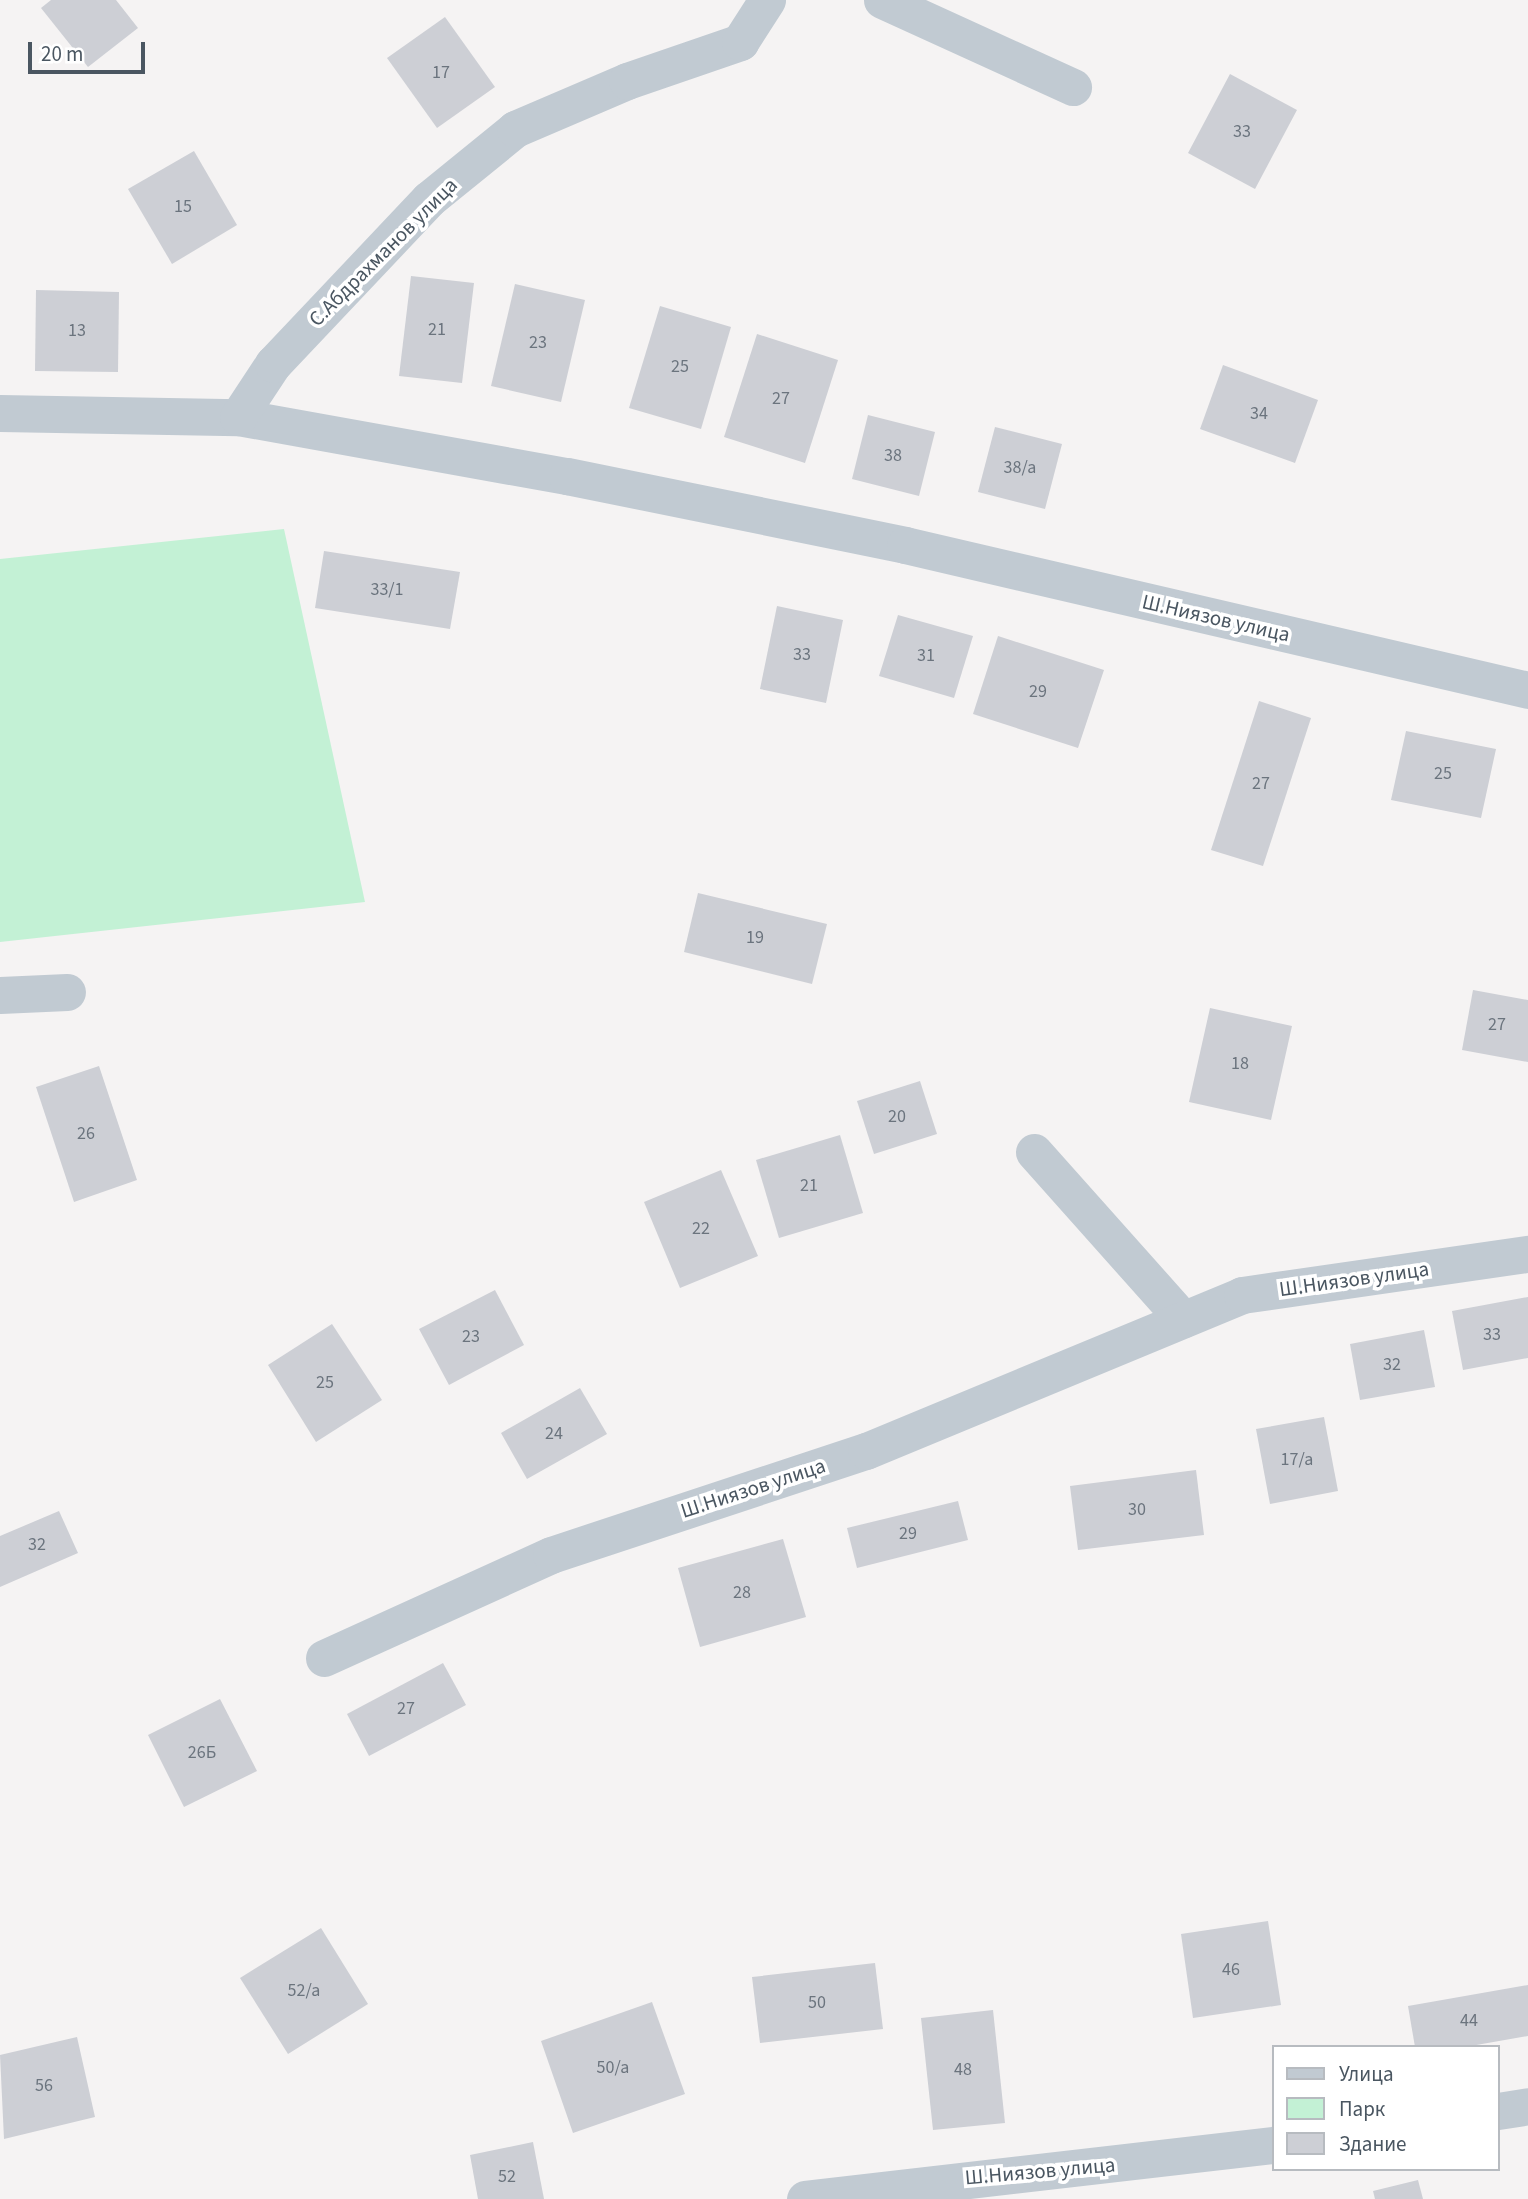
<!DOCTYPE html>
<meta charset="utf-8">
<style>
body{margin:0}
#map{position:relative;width:1528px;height:2199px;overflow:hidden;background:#f5f3f3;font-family:"Source Sans 3",sans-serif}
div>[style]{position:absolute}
.green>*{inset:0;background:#c3f1d5}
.building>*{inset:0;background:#cdcfd5}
.minor>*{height:37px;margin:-18.5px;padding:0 18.5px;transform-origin:18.5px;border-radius:18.5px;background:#c1cad2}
span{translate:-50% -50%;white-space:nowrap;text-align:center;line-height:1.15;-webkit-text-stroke:7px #fff;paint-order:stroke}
.number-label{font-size:18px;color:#6b747e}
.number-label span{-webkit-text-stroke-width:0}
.street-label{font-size:21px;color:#4a5661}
.legend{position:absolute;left:1272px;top:2045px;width:228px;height:126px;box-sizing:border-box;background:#fff;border:2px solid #b7bbc0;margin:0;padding:9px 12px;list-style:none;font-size:21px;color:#4a5661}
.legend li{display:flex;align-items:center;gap:14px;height:35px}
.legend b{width:35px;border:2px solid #b7bbc0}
.scale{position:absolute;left:28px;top:42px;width:117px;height:32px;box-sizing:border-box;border:4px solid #4a5661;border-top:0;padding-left:9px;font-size:21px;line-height:24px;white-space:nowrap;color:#4a5661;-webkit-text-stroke:5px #fff;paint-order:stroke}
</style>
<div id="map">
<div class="green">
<i style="clip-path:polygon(284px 529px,365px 902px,0 942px,0 559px)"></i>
</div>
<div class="building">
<i style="clip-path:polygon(51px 0,116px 0,138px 28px,88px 67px,41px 8px)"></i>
<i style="clip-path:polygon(445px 17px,495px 87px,437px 128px,387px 58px)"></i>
<i style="clip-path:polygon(1230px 74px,1297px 110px,1255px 189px,1188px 153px)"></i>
<i style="clip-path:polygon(194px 151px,237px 225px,172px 264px,128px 189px)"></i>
<i style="clip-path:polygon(411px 276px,474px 283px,462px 383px,399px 376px)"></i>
<i style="clip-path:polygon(515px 284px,585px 300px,561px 402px,491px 386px)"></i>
<i style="clip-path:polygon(36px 290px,119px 292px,118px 372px,35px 371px)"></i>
<i style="clip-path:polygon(660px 306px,731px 327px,701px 429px,629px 408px)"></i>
<i style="clip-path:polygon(757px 334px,838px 360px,805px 463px,724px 437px)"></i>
<i style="clip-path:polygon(1223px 365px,1318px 400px,1295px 463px,1200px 429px)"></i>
<i style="clip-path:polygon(868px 415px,935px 432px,919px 496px,852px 479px)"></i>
<i style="clip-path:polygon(995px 427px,1062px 444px,1045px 509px,978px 492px)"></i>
<i style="clip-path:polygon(324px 551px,460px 572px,450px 629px,315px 608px)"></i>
<i style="clip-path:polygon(777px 606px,843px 620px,826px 703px,760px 689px)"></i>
<i style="clip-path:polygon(898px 615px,973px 636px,954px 698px,879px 676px)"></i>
<i style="clip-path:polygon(998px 636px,1104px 670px,1078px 748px,973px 714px)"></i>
<i style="clip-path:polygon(1259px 701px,1311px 718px,1263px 866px,1211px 850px)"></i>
<i style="clip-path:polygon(1406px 731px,1496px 749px,1481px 818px,1391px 800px)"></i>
<i style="clip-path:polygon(698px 893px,827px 924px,812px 984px,684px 952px)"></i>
<i style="clip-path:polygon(1473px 990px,1528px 1000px,1528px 1062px,1462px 1050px)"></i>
<i style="clip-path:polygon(1210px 1008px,1292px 1026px,1271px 1120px,1189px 1102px)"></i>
<i style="clip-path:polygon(99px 1066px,137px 1180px,74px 1202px,36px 1087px)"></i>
<i style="clip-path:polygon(920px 1081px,937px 1134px,874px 1154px,857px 1101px)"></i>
<i style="clip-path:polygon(840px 1135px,863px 1213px,779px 1238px,756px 1160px)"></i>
<i style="clip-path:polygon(721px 1170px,758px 1256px,680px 1288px,644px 1202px)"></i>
<i style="clip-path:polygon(495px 1290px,524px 1345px,449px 1385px,419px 1329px)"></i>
<i style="clip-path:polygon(1528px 1297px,1528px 1358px,1463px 1370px,1452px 1311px)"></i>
<i style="clip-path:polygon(332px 1324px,382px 1400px,316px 1442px,268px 1365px)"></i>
<i style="clip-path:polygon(1424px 1330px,1435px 1387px,1360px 1400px,1350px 1344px)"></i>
<i style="clip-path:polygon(580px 1388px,607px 1434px,527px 1479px,501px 1433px)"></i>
<i style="clip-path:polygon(1324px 1417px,1338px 1491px,1270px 1504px,1256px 1429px)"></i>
<i style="clip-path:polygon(1196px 1470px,1204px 1535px,1078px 1550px,1070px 1486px)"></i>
<i style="clip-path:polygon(958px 1501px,968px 1540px,857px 1568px,847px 1528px)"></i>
<i style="clip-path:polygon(59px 1511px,78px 1553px,0 1587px,0 1536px)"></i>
<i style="clip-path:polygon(783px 1539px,806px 1617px,700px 1647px,678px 1568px)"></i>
<i style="clip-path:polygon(443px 1663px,466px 1705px,369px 1756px,347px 1714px)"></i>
<i style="clip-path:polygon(220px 1699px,257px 1771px,184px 1807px,148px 1735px)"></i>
<i style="clip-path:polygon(1268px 1921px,1281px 2005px,1193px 2018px,1181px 1934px)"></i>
<i style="clip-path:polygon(321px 1928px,368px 2004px,288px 2054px,240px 1978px)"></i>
<i style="clip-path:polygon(875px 1963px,883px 2029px,760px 2043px,752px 1977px)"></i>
<i style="clip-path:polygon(1528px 1985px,1528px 2036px,1465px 2047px,1415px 2047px,1408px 2006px)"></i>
<i style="clip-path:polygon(652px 2002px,685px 2094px,573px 2133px,541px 2041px)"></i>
<i style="clip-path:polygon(993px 2010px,1005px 2123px,933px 2130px,921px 2018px)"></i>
<i style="clip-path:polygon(77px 2037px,95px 2117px,4px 2139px,0 2055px)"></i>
<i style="clip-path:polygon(533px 2142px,544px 2199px,478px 2199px,470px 2155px)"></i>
<i style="clip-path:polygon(1418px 2180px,1423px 2199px,1375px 2199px,1373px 2191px)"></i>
</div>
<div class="minor">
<i style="left:882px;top:0;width:210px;rotate:24.5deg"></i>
<i style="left:0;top:413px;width:238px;rotate:1deg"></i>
<i style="left:238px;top:417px;width:334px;rotate:10.2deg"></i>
<i style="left:567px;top:476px;width:345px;rotate:11.5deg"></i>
<i style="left:905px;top:545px;width:640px;rotate:13.1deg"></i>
<i style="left:238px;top:417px;width:64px;rotate:-56.6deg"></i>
<i style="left:273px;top:364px;width:227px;rotate:-46.6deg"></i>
<i style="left:429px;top:199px;width:111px;rotate:-39.1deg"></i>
<i style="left:515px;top:129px;width:122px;rotate:-23.2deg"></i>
<i style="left:627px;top:81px;width:120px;rotate:-19deg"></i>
<i style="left:740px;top:42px;width:50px;rotate:-57.3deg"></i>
<i style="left:0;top:995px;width:67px;rotate:-2.6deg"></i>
<i style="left:1034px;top:1152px;width:224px;rotate:48.3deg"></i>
<i style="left:324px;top:1658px;width:249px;rotate:-24.4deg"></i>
<i style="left:551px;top:1555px;width:332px;rotate:-18.3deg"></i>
<i style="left:866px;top:1451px;width:407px;rotate:-22.5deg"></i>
<i style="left:1242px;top:1295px;width:289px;rotate:-8.2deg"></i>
<i style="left:1498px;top:2111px;width:30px;rotate:-9deg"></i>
<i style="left:805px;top:2199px;width:472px;rotate:-6.6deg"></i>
</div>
<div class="number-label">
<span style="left:441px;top:73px">17</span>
<span style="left:1242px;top:132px">33</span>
<span style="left:183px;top:207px">15</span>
<span style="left:437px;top:330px">21</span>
<span style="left:77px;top:331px">13</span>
<span style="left:538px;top:343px">23</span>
<span style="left:680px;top:367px">25</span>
<span style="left:781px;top:399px">27</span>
<span style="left:1259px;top:414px">34</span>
<span style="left:893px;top:456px">38</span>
<span style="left:1020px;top:468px">38/а</span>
<span style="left:387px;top:590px">33/1</span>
<span style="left:802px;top:655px">33</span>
<span style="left:926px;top:656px">31</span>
<span style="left:1038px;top:692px">29</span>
<span style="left:1443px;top:774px">25</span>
<span style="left:1261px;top:784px">27</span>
<span style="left:755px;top:938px">19</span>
<span style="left:1497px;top:1025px">27</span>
<span style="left:1240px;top:1064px">18</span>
<span style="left:897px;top:1117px">20</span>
<span style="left:86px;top:1134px">26</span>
<span style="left:809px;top:1186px">21</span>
<span style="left:701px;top:1229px">22</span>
<span style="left:1492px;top:1335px">33</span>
<span style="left:471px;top:1337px">23</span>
<span style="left:1392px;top:1365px">32</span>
<span style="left:325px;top:1383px">25</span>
<span style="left:554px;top:1434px">24</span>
<span style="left:1297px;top:1460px">17/а</span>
<span style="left:1137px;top:1510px">30</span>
<span style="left:908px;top:1534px">29</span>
<span style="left:37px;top:1545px">32</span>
<span style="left:742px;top:1593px">28</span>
<span style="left:406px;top:1709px">27</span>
<span style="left:202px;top:1753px">26Б</span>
<span style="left:1231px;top:1970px">46</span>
<span style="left:304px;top:1991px">52/а</span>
<span style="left:817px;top:2003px">50</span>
<span style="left:1469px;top:2021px">44</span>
<span style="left:613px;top:2068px">50/а</span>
<span style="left:963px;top:2070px">48</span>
<span style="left:44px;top:2086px">56</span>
<span style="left:507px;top:2177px">52</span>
</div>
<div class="street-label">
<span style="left:383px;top:252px;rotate:-45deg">С.Абдрахманов улица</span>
<span style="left:1216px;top:618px;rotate:13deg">Ш.Ниязов улица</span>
<span style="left:1354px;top:1279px;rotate:-8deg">Ш.Ниязов улица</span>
<span style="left:753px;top:1488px;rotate:-18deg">Ш.Ниязов улица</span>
<span style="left:1040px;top:2171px;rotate:-5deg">Ш.Ниязов улица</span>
</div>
<ul class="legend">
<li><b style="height:9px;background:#c1cad2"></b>Улица</li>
<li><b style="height:19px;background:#c3f1d5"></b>Парк</li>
<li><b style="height:19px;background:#cdcfd5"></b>Здание</li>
</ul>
<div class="scale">20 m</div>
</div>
